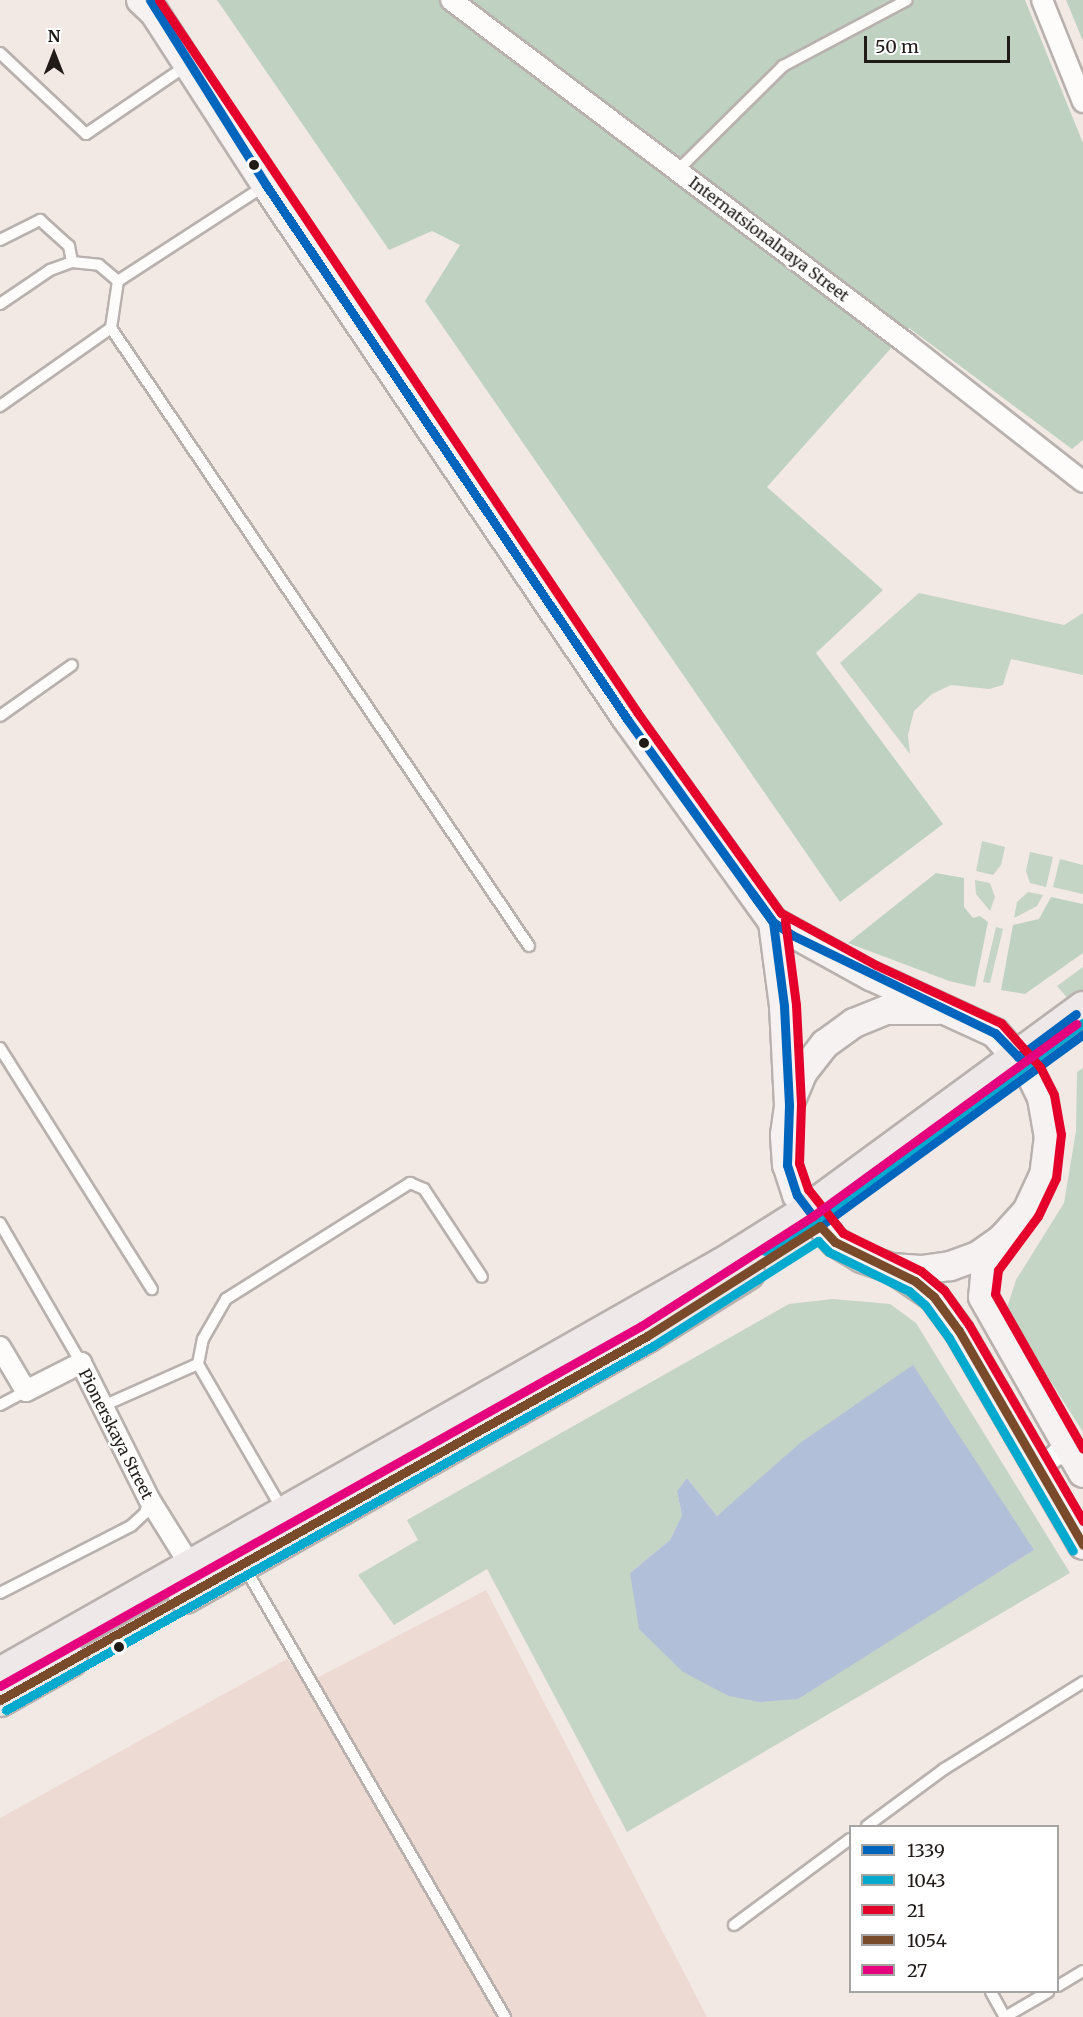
<!DOCTYPE html>
<style>
body{margin:0}
#map{position:relative;width:1083px;height:2017px;overflow:hidden;background:#f2e9e5;font-family:Merriweather,serif}
div>[style]{position:absolute}
.built>*{inset:0;background:#eddbd3}
.green>*{inset:0;background:#c4d4c5}
.forest>*{inset:0;background:#bfd2c2}
.water>*{inset:0;background:#b2bfd8}
.roads{filter:drop-shadow(2px 0 #b8b1ae) drop-shadow(-2px 0 #b8b1ae) drop-shadow(0 2px #b8b1ae) drop-shadow(0 -2px #b8b1ae)}
.lane>*{height:10px;margin:-5px;padding:0 5px;transform-origin:5px;border-radius:5px;background:#fdfcfb}
.street>*{height:20px;margin:-10px;padding:0 10px;transform-origin:10px;border-radius:10px;background:#fdfcfb}
.secondary>*{height:28px;margin:-14px;padding:0 14px;transform-origin:14px;border-radius:14px;background:#f6f2f2}
.primary>*{height:32px;margin:-16px;padding:0 16px;transform-origin:16px;border-radius:16px;background:#efe8e8}
.bus-1>*{height:9px;margin:-4.5px;padding:0 4.5px;transform-origin:4.5px;border-radius:4.5px;background:#0065bd}
.bus-2>*{height:9px;margin:-4.5px;padding:0 4.5px;transform-origin:4.5px;border-radius:4.5px;background:#00a9ce}
.bus-3>*{height:9px;margin:-4.5px;padding:0 4.5px;transform-origin:4.5px;border-radius:4.5px;background:#e4002b}
.bus-4>*{height:9px;margin:-4.5px;padding:0 4.5px;transform-origin:4.5px;border-radius:4.5px;background:#7a4b2a}
.bus-5>*{height:9px;margin:-4.5px;padding:0 4.5px;transform-origin:4.5px;border-radius:4.5px;background:#e5007d}
.dots>*{width:16px;height:16px;translate:-50% -50%;box-sizing:border-box;border:3px solid #fff;border-radius:50%}
span{translate:-50% -50%;white-space:nowrap;text-align:center;line-height:1.15;-webkit-text-stroke:4.5px #fff;paint-order:stroke}
.street-label{font-size:16px;color:#211b18}
.legend{position:absolute;left:849px;top:1825px;width:210px;height:168px;box-sizing:border-box;background:#fff;border:2px solid #a6a4a3;margin:0;padding:8px 10px;list-style:none;font-size:18px;color:#211b18}
.legend li{display:flex;align-items:center;gap:12px;height:30px}
.legend b{width:30px;border:2px solid #a6a4a3}
.north{position:absolute;left:24px;top:24px;width:60px;height:60px;-webkit-text-stroke:4px #fff;paint-order:stroke;rotate:0deg;font-size:16px;font-weight:700;line-height:24px;text-align:center;color:#211b18}
.north::after{content:'';display:block;margin:auto;width:21px;height:27px;background:#211b18;clip-path:polygon(50% 0,100% 100%,50% 72%,0 100%)}
.scale{position:absolute;left:864px;top:36px;width:146px;height:27px;box-sizing:border-box;border:3px solid #211b18;border-top:0;padding-left:8px;font-size:18px;line-height:21px;white-space:nowrap;color:#211b18;-webkit-text-stroke:4px #fff;paint-order:stroke}
</style>
<div id="map">
<div class="built">
<i style="clip-path:polygon(486px 1590px,707px 2017px,0 2017px,0 1818px,287px 1659px,307px 1683px)"></i>
</div>
<div class="green">
<i style="clip-path:polygon(919px 593px,1064px 625px,1083px 613px,1083px 675px,1011px 659px,1003px 685px,989px 689px,951px 685px,932px 694px,914px 711px,908px 735px,910px 754px,840px 663px)"></i>
<i style="clip-path:polygon(982px 841px,1005px 847px,1001px 865px,993px 875px,976px 871px)"></i>
<i style="clip-path:polygon(1030px 852px,1053px 857px,1046px 887px,1030px 883px,1026px 871px)"></i>
<i style="clip-path:polygon(1060px 859px,1083px 865px,1083px 894px,1053px 887px)"></i>
<i style="clip-path:polygon(975px 880px,990px 883px,995px 897px,990px 911px,976px 894px)"></i>
<i style="clip-path:polygon(1028px 892px,1043px 895px,1037px 906px,1014px 918px,1017px 902px)"></i>
<i style="clip-path:polygon(996px 927px,1003px 929px,990px 983px,983px 982px)"></i>
<i style="clip-path:polygon(1083px 967px,1083px 992px,1071px 1002px,1057px 986px)"></i>
<i style="clip-path:polygon(1083px 1068px,1083px 1432px,1006px 1311px,1016px 1280px,1064px 1203px,1076px 1131px,1077px 1072px)"></i>
<i style="clip-path:polygon(evenodd,833px 1299px,890px 1304px,916px 1323px,1070px 1573px,627px 1832px,487px 1569px,394px 1625px,358px 1575px,418px 1540px,407px 1520px,789px 1304px,833px 1299px,687px 1478px,717px 1516px,755px 1484px,1034px 1550px,928px 1616px,630px 1573px,670px 1540px,682px 1515px,677px 1491px,687px 1478px)"></i>
</div>
<div class="forest">
<i style="clip-path:polygon(217px 0,1025px 0,1083px 143px,1083px 440px,1072px 449px,909px 328px,767px 487px,883px 590px,816px 653px,943px 824px,840px 902px,425px 301px,460px 245px,432px 231px,389px 250px)"></i>
<i style="clip-path:polygon(1066px 0,1083px 0,1083px 41px)"></i>
<i style="clip-path:polygon(936px 873px,964px 878px,964px 907px,973px 918px,980px 916px,988px 922px,975px 987px,949px 981px,848px 943px)"></i>
<i style="clip-path:polygon(1051px 897px,1083px 904px,1083px 953px,1025px 994px,1001px 990px,1013px 925px,1039px 919px)"></i>
</div>
<div class="water">
<i style="clip-path:polygon(913px 1365px,1034px 1550px,798px 1699px,760px 1702px,729px 1696px,683px 1672px,639px 1629px,630px 1573px,670px 1540px,682px 1515px,677px 1491px,687px 1478px,717px 1516px,800px 1443px)"></i>
</div>
<div class="roads">
<div class="lane">
<i style="left:0;top:53px;width:118px;rotate:43.3deg"></i>
<i style="left:86px;top:134px;width:121px;rotate:-34.2deg"></i>
<i style="left:678px;top:170px;width:148px;rotate:-44.7deg"></i>
<i style="left:783px;top:66px;width:140px;rotate:-28deg"></i>
<i style="left:0;top:240px;width:45px;rotate:-26.6deg"></i>
<i style="left:40px;top:220px;width:39px;rotate:42deg"></i>
<i style="left:69px;top:246px;width:16px;rotate:79deg"></i>
<i style="left:118px;top:281px;width:176px;rotate:-33deg"></i>
<i style="left:0;top:304px;width:60px;rotate:-34.2deg"></i>
<i style="left:50px;top:270px;width:23px;rotate:-20deg"></i>
<i style="left:72px;top:262px;width:27px;rotate:6deg"></i>
<i style="left:99px;top:265px;width:25px;rotate:40deg"></i>
<i style="left:118px;top:281px;width:48px;rotate:98.5deg"></i>
<i style="left:111px;top:328px;width:136px;rotate:144.9deg"></i>
<i style="left:111px;top:328px;width:746px;rotate:55.93deg"></i>
<i style="left:0;top:716px;width:88px;rotate:-35.3deg"></i>
<i style="left:0;top:1048px;width:285px;rotate:57.8deg"></i>
<i style="left:0;top:1223px;width:162px;rotate:59.9deg"></i>
<i style="left:0;top:1405px;width:30px;rotate:-28deg"></i>
<i style="left:103px;top:1406px;width:104px;rotate:-23.9deg"></i>
<i style="left:282px;top:1509px;width:168px;rotate:-120.1deg"></i>
<i style="left:198px;top:1364px;width:25px;rotate:-79deg"></i>
<i style="left:203px;top:1339px;width:46px;rotate:-60.1deg"></i>
<i style="left:226px;top:1299px;width:218px;rotate:-32.2deg"></i>
<i style="left:410px;top:1183px;width:15px;rotate:23deg"></i>
<i style="left:424px;top:1189px;width:105px;rotate:56.6deg"></i>
<i style="left:245px;top:1568px;width:519px;rotate:59.93deg"></i>
<i style="left:0;top:1593px;width:147px;rotate:-27.1deg"></i>
<i style="left:131px;top:1526px;width:19px;rotate:-43deg"></i>
<i style="left:145px;top:1513px;width:14px;rotate:-73deg"></i>
<i style="left:867px;top:1826px;width:96px;rotate:-36.5deg"></i>
<i style="left:944px;top:1769px;width:164px;rotate:-32deg"></i>
<i style="left:734px;top:1925px;width:144px;rotate:-36.6deg"></i>
<i style="left:1058px;top:1986px;width:29px;rotate:-31deg"></i>
<i style="left:991px;top:1992px;width:29px;rotate:61deg"></i>
<i style="left:1005px;top:2017px;width:50px;rotate:-30.2deg"></i>
</div>
<div class="street">
<i style="left:451px;top:0;width:570px;rotate:37.01deg"></i>
<i style="left:906px;top:343px;width:225px;rotate:38.1deg"></i>
<i style="left:1042px;top:0;width:110px;rotate:68.1deg"></i>
<i style="left:0;top:1347px;width:51px;rotate:59.4deg"></i>
<i style="left:26px;top:1391px;width:62px;rotate:-27deg"></i>
<i style="left:81px;top:1363px;width:152px;rotate:63.4deg"></i>
<i style="left:149px;top:1499px;width:81px;rotate:58.1deg"></i>
<i style="left:1039px;top:1470px;width:24px;rotate:-42deg"></i>
<i style="left:1057px;top:1454px;width:24px;rotate:5deg"></i>
</div>
<div class="secondary">
<i style="left:141px;top:0;width:18px;rotate:43deg"></i>
<i style="left:154px;top:12px;width:206px;rotate:57.1deg"></i>
<i style="left:266px;top:185px;width:645px;rotate:55.94deg"></i>
<i style="left:627px;top:719px;width:250px;rotate:54.3deg"></i>
<i style="left:773px;top:922px;width:112px;rotate:28.9deg"></i>
<i style="left:871px;top:976px;width:136px;rotate:24.7deg"></i>
<i style="left:995px;top:1033px;width:53px;rotate:48.8deg"></i>
<i style="left:1030px;top:1073px;width:28px;rotate:64deg"></i>
<i style="left:1042px;top:1098px;width:39px;rotate:80deg"></i>
<i style="left:1049px;top:1136px;width:39px;rotate:97deg"></i>
<i style="left:1044px;top:1175px;width:38px;rotate:115deg"></i>
<i style="left:1028px;top:1210px;width:39px;rotate:132deg"></i>
<i style="left:1002px;top:1239px;width:29px;rotate:145deg"></i>
<i style="left:978px;top:1256px;width:30px;rotate:160deg"></i>
<i style="left:950px;top:1266px;width:29px;rotate:172deg"></i>
<i style="left:921px;top:1270px;width:30px;rotate:-176deg"></i>
<i style="left:891px;top:1268px;width:31px;rotate:-161deg"></i>
<i style="left:862px;top:1258px;width:31px;rotate:-149deg"></i>
<i style="left:835px;top:1242px;width:60px;rotate:-129deg"></i>
<i style="left:797px;top:1195px;width:32px;rotate:-108deg"></i>
<i style="left:787px;top:1165px;width:30px;rotate:-94deg"></i>
<i style="left:785px;top:1135px;width:30px;rotate:-82deg"></i>
<i style="left:789px;top:1105px;width:99px;rotate:-92.9deg"></i>
<i style="left:784px;top:1006px;width:85px;rotate:-97.5deg"></i>
<i style="left:791px;top:1100px;width:30px;rotate:-67deg"></i>
<i style="left:803px;top:1072px;width:36px;rotate:-52deg"></i>
<i style="left:825px;top:1044px;width:36px;rotate:-36deg"></i>
<i style="left:854px;top:1023px;width:35px;rotate:-22deg"></i>
<i style="left:887px;top:1010px;width:50px"></i>
<i style="left:1001px;top:1241px;width:28px;rotate:122deg"></i>
<i style="left:986px;top:1265px;width:32px;rotate:95deg"></i>
<i style="left:983px;top:1297px;width:202px;rotate:60.4deg"></i>
<i style="left:893px;top:1269px;width:50px;rotate:34.3deg"></i>
<i style="left:934px;top:1297px;width:42px;rotate:53.7deg"></i>
<i style="left:959px;top:1331px;width:247px;rotate:59.9deg"></i>
</div>
<div class="primary">
<i style="left:185px;top:1597px;width:531px;rotate:-29.46deg"></i>
<i style="left:647px;top:1336px;width:119px;rotate:-32deg"></i>
<i style="left:0;top:1674px;width:831px;rotate:-29.56deg"></i>
<i style="left:723px;top:1264px;width:99px;rotate:-32.2deg"></i>
<i style="left:807px;top:1211px;width:343px;rotate:-36.3deg"></i>
<i style="left:0;top:1700px;width:81px;rotate:-29.4deg"></i>
</div>
</div>
<div class="bus-1">
<i style="left:150px;top:0;width:218px;rotate:57.9deg"></i>
<i style="left:266px;top:185px;width:645px;rotate:55.94deg"></i>
<i style="left:627px;top:719px;width:250px;rotate:54.3deg"></i>
<i style="left:773px;top:922px;width:85px;rotate:82.5deg"></i>
<i style="left:784px;top:1006px;width:99px;rotate:87.1deg"></i>
<i style="left:789px;top:1105px;width:60px;rotate:91.9deg"></i>
<i style="left:787px;top:1165px;width:32px;rotate:72deg"></i>
<i style="left:797px;top:1195px;width:39px;rotate:53deg"></i>
<i style="left:820px;top:1226px;width:326px;rotate:-36.1deg"></i>
<i style="left:752px;top:893px;width:36px;rotate:54deg"></i>
<i style="left:773px;top:922px;width:23px;rotate:34deg"></i>
<i style="left:792px;top:935px;width:225px;rotate:25.8deg"></i>
<i style="left:995px;top:1033px;width:33px;rotate:46deg"></i>
<i style="left:1018px;top:1057px;width:72px;rotate:-36.6deg"></i>
</div>
<div class="bus-2">
<i style="left:765px;top:1251px;width:57px;rotate:-31.5deg"></i>
<i style="left:814px;top:1221px;width:334px;rotate:-36.4deg"></i>
<i style="left:6px;top:1710px;width:742px;rotate:-29.36deg"></i>
<i style="left:653px;top:1346px;width:196px;rotate:-32.5deg"></i>
<i style="left:818px;top:1241px;width:16px;rotate:45deg"></i>
<i style="left:829px;top:1252px;width:89px;rotate:26deg"></i>
<i style="left:909px;top:1291px;width:21px;rotate:41deg"></i>
<i style="left:925px;top:1305px;width:41px;rotate:54deg"></i>
<i style="left:949px;top:1338px;width:246px;rotate:59.8deg"></i>
</div>
<div class="bus-3">
<i style="left:159px;top:0;width:858px;rotate:56.12deg"></i>
<i style="left:637px;top:712px;width:247px;rotate:54.4deg"></i>
<i style="left:781px;top:913px;width:108px;rotate:28.7deg"></i>
<i style="left:876px;top:965px;width:138px;rotate:24.9deg"></i>
<i style="left:1001px;top:1023px;width:59px;rotate:48.4deg"></i>
<i style="left:1040px;top:1067px;width:31px;rotate:63deg"></i>
<i style="left:1054px;top:1095px;width:40px;rotate:80deg"></i>
<i style="left:1061px;top:1134px;width:44px;rotate:96.5deg"></i>
<i style="left:1056px;top:1178px;width:42px;rotate:115.3deg"></i>
<i style="left:1038px;top:1216px;width:67px;rotate:126.5deg"></i>
<i style="left:998px;top:1270px;width:24px;rotate:97deg"></i>
<i style="left:995px;top:1294px;width:178px;rotate:60.4deg"></i>
<i style="left:785px;top:920px;width:86px;rotate:82.6deg"></i>
<i style="left:796px;top:1005px;width:99px;rotate:87.1deg"></i>
<i style="left:801px;top:1104px;width:59px;rotate:91.9deg"></i>
<i style="left:799px;top:1163px;width:28px;rotate:71deg"></i>
<i style="left:808px;top:1189px;width:56px;rotate:51.5deg"></i>
<i style="left:843px;top:1233px;width:87px;rotate:26deg"></i>
<i style="left:921px;top:1271px;width:30px;rotate:40deg"></i>
<i style="left:944px;top:1290px;width:43px;rotate:54.5deg"></i>
<i style="left:969px;top:1325px;width:227px;rotate:59.8deg"></i>
</div>
<div class="bus-4">
<i style="left:0;top:1700px;width:742px;rotate:-29.36deg"></i>
<i style="left:647px;top:1336px;width:205px;rotate:-32.4deg"></i>
<i style="left:820px;top:1226px;width:22px;rotate:47deg"></i>
<i style="left:835px;top:1242px;width:89px;rotate:26deg"></i>
<i style="left:915px;top:1281px;width:25px;rotate:40deg"></i>
<i style="left:934px;top:1297px;width:42px;rotate:53.7deg"></i>
<i style="left:959px;top:1331px;width:247px;rotate:59.9deg"></i>
</div>
<div class="bus-5">
<i style="left:0;top:1686px;width:735px;rotate:-29.32deg"></i>
<i style="left:641px;top:1326px;width:204px;rotate:-32.6deg"></i>
<i style="left:813px;top:1216px;width:326px;rotate:-36.1deg"></i>
</div>
<div class="dots">
<i style="left:254px;top:165px;background:#211b18"></i>
<i style="left:644px;top:743px;background:#211b18"></i>
<i style="left:119px;top:1647px;background:#211b18"></i>
</div>
<div class="street-label">
<span style="left:769px;top:239px;rotate:37deg">Internatsionalnaya Street</span>
<span style="left:116px;top:1434px;rotate:63deg">Pionerskaya Street</span>
</div>
<ul class="legend">
<li><b style="height:8px;background:#0065bd"></b>1339</li>
<li><b style="height:8px;background:#00a9ce"></b>1043</li>
<li><b style="height:8px;background:#e4002b"></b>21</li>
<li><b style="height:8px;background:#7a4b2a"></b>1054</li>
<li><b style="height:8px;background:#e5007d"></b>27</li>
</ul>
<div class="north">N</div>
<div class="scale">50 m</div>
</div>
